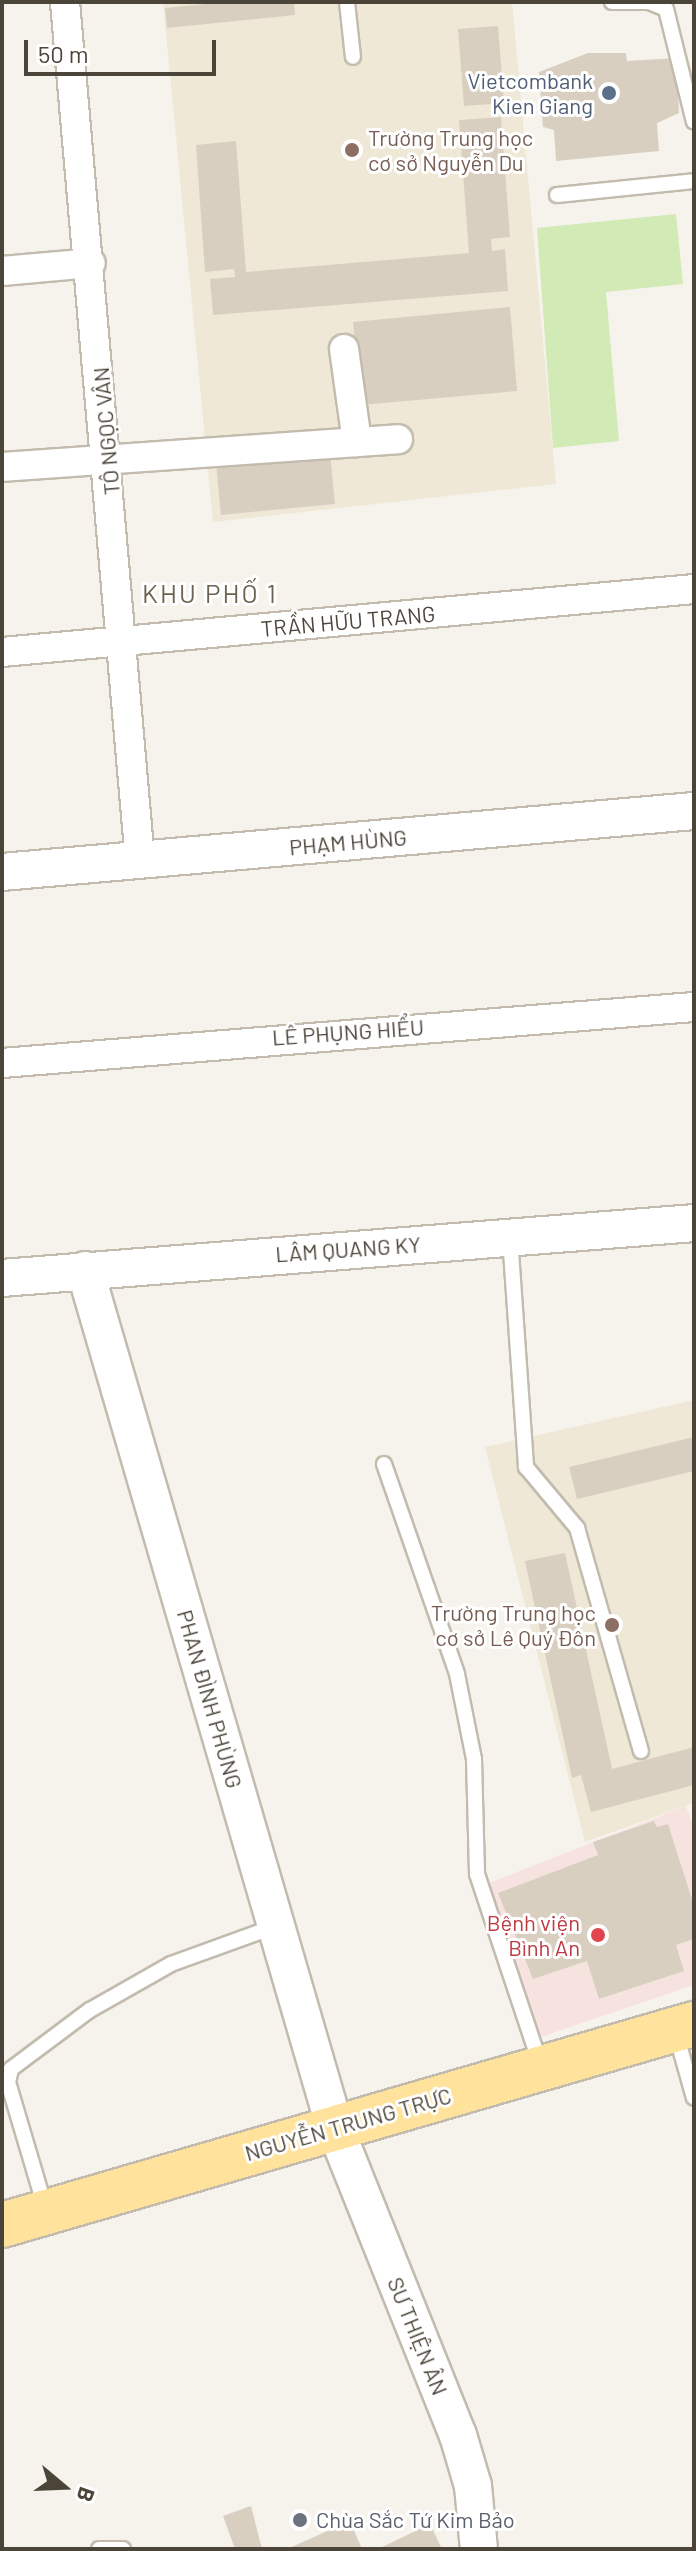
<!DOCTYPE html>
<meta charset="utf-8">
<style>
body{margin:0}
#map{position:relative;width:696px;height:2551px;overflow:hidden;background:#f6f3ec;font-family:Barlow,sans-serif}
div>[style]{position:absolute}
.education>*{inset:0;background:#efe8d6}
.medical>*{inset:0;background:#f6e3e0}
.green>*{inset:0;background:#d2eab5}
.building>*{inset:0;background:#d8cfc1}
.roads{filter:drop-shadow(2px 0 #c2bbae) drop-shadow(-2px 0 #c2bbae) drop-shadow(0 2px #c2bbae) drop-shadow(0 -2px #c2bbae)}
.service>*{height:14px;margin:-7px;padding:0 7px;transform-origin:7px;border-radius:7px;background:#fff}
.minor>*{height:28px;margin:-14px;padding:0 14px;transform-origin:14px;border-radius:14px;background:#fff}
.tertiary>*{height:36px;margin:-18px;padding:0 18px;transform-origin:18px;border-radius:18px;background:#fff}
.primary>*{height:44px;margin:-22px;padding:0 22px;transform-origin:22px;border-radius:22px;background:#ffe39c}
.dots>*{width:22px;height:22px;translate:-50% -50%;box-sizing:border-box;border:4px solid #fff;border-radius:50%}
span{translate:-50% -50%;white-space:nowrap;text-align:center;line-height:1.15;-webkit-text-stroke:6px #fff;paint-order:stroke}
.service-label{font-size:22px;color:#4e5e75}
.right{translate:-100% -50%;text-align:right}
.education-label{font-size:22px;color:#785e54}
.left{translate:0 -50%;text-align:left}
.street-label{font-size:22px;color:#4b4439}
.health-label{font-size:22px;color:#be3a42}
.worship-label{font-size:22px;color:#5b616d}
.quarter-label{font-size:26px;color:#6e6250;letter-spacing:2px}
.frame{position:absolute;inset:0;border:4px solid #4b4439;pointer-events:none}
.north{position:absolute;left:24px;top:2447px;width:80px;height:80px;-webkit-text-stroke:6px #fff;paint-order:stroke;rotate:109deg;font-size:22px;font-weight:700;line-height:32px;text-align:center;color:#4b4439}
.north::after{content:'';display:block;margin:auto;width:28px;height:36px;background:#4b4439;clip-path:polygon(50% 0,100% 100%,50% 72%,0 100%)}
.scale{position:absolute;left:24px;top:40px;width:192px;height:36px;box-sizing:border-box;border:4px solid #4b4439;border-top:0;padding-left:10px;font-size:24px;line-height:28px;white-space:nowrap;color:#4b4439;-webkit-text-stroke:6px #fff;paint-order:stroke}
</style>
<div id="map">
<div class="education">
<i style="clip-path:polygon(163px 2px,512px 2px,556px 484px,213px 522px)"></i>
<i style="clip-path:polygon(694px 1400px,694px 1803px,585px 1842px,485px 1447px)"></i>
</div>
<div class="medical">
<i style="clip-path:polygon(686px 1806px,694px 1828px,694px 1985px,538px 2038px,486px 1884px)"></i>
</div>
<div class="green">
<i style="clip-path:polygon(676px 214px,683px 284px,606px 292px,619px 441px,553px 448px,537px 228px)"></i>
</div>
<div class="building">
<i style="clip-path:polygon(226px 2px,294px 2px,295px 15px,167px 28px,165px 8px)"></i>
<i style="clip-path:polygon(498px 26px,504px 103px,464px 106px,458px 29px)"></i>
<i style="clip-path:polygon(588px 53px,626px 53px,627px 61px,676px 58px,679px 113px,657px 123px,659px 151px,556px 161px,554px 130px,543px 127px,539px 72px)"></i>
<i style="clip-path:polygon(501px 117px,510px 237px,491px 239px,492px 251px,505px 249px,508px 291px,213px 315px,210px 279px,235px 277px,234px 269px,205px 272px,196px 145px,236px 141px,246px 272px,469px 253px,459px 120px)"></i>
<i style="clip-path:polygon(510px 307px,517px 391px,361px 405px,353px 322px)"></i>
<i style="clip-path:polygon(330px 453px,335px 504px,221px 515px,216px 463px)"></i>
<i style="clip-path:polygon(694px 1437px,694px 1471px,577px 1499px,569px 1467px)"></i>
<i style="clip-path:polygon(565px 1553px,612px 1769px,694px 1747px,694px 1785px,591px 1812px,581px 1775px,572px 1778px,525px 1561px)"></i>
<i style="clip-path:polygon(654px 1821px,657px 1827px,668px 1824px,694px 1906px,694px 1939px,676px 1945px,684px 1971px,599px 1999px,587px 1961px,533px 1979px,498px 1893px,598px 1855px,593px 1842px)"></i>
<i style="clip-path:polygon(251px 2506px,262px 2549px,235px 2549px,223px 2516px)"></i>
<i style="clip-path:polygon(350px 2521px,362px 2549px,287px 2549px)"></i>
<i style="clip-path:polygon(430px 2524px,442px 2549px,378px 2549px)"></i>
</div>
<div class="roads">
<div class="service">
<i style="left:347px;top:2px;width:55px;rotate:83.8deg"></i>
<i style="left:612px;top:2px;width:34px"></i>
<i style="left:649px;top:2px;width:18px;rotate:22deg"></i>
<i style="left:666px;top:9px;width:116px;rotate:76.1deg"></i>
<i style="left:557px;top:195px;width:138px;rotate:-5.8deg"></i>
<i style="left:510px;top:1237px;width:231px;rotate:86deg"></i>
<i style="left:526px;top:1467px;width:80px;rotate:50.1deg"></i>
<i style="left:577px;top:1528px;width:232px;rotate:74deg"></i>
<i style="left:384px;top:1464px;width:222px;rotate:70.8deg"></i>
<i style="left:457px;top:1674px;width:87px;rotate:78.7deg"></i>
<i style="left:474px;top:1759px;width:115px;rotate:88.5deg"></i>
<i style="left:477px;top:1874px;width:199px;rotate:71.6deg"></i>
<i style="left:676px;top:2034px;width:66px;rotate:74.3deg"></i>
<i style="left:45px;top:2207px;width:130px;rotate:-106.5deg"></i>
<i style="left:8px;top:2082px;width:13px;rotate:-77deg"></i>
<i style="left:11px;top:2069px;width:99px;rotate:-36.8deg"></i>
<i style="left:90px;top:2010px;width:93px;rotate:-29.6deg"></i>
<i style="left:171px;top:1964px;width:112px;rotate:-19.9deg"></i>
<i style="left:99px;top:2549px;width:24px"></i>
</div>
<div class="minor">
<i style="left:65px;top:2px;width:862px;rotate:85.01deg"></i>
<i style="left:2px;top:271px;width:89px;rotate:-5.1deg"></i>
<i style="left:344px;top:349px;width:94px;rotate:82deg"></i>
<i style="left:2px;top:467px;width:397px;rotate:-4deg"></i>
<i style="left:2px;top:652px;width:695px;rotate:-5.2deg"></i>
<i style="left:2px;top:1063px;width:694px;rotate:-4.63deg"></i>
</div>
<div class="tertiary">
<i style="left:2px;top:872px;width:695px;rotate:-5.04deg"></i>
<i style="left:85px;top:1270px;width:894px;rotate:73.76deg"></i>
<i style="left:335px;top:2128px;width:331px;rotate:68.2deg"></i>
<i style="left:458px;top:2435px;width:53px;rotate:73.6deg"></i>
<i style="left:473px;top:2486px;width:63px;rotate:84.6deg"></i>
<i style="left:2px;top:1278px;width:694px;rotate:-4.54deg"></i>
</div>
<div class="primary">
<i style="left:2px;top:2225px;width:721px;rotate:-16.2deg"></i>
</div>
</div>
<div class="dots">
<i style="left:609px;top:93px;background:#5c6f8a"></i>
<i style="left:352px;top:150px;background:#8d6e63"></i>
<i style="left:612px;top:1625px;background:#8d6e63"></i>
<i style="left:598px;top:1935px;background:#e0444e"></i>
<i style="left:300px;top:2520px;background:#6b7280"></i>
</div>
<div class="service-label">
<span class="right" style="left:593px;top:93px">Vietcombank<br>Kien Giang</span>
</div>
<div class="education-label">
<span class="left" style="left:368px;top:150px">Trường Trung học<br>cơ sở Nguyễn Du</span>
<span class="right" style="left:596px;top:1625px">Trường Trung học<br>cơ sở Lê Quý Đôn</span>
</div>
<div class="street-label">
<span style="left:106px;top:431px;rotate:-95deg">TÔ NGỌC VÂN</span>
<span style="left:348px;top:621px;rotate:-5deg">TRẦN HỮU TRANG</span>
<span style="left:348px;top:842px;rotate:-5deg">PHẠM HÙNG</span>
<span style="left:348px;top:1032px;rotate:-4deg">LÊ PHỤNG HIỂU</span>
<span style="left:348px;top:1249px;rotate:-4deg">LÂM QUANG KY</span>
<span style="left:210px;top:1699px;rotate:74deg">PHAN ĐÌNH PHÙNG</span>
<span style="left:348px;top:2124px;rotate:-16deg">NGUYỄN TRUNG TRỰC</span>
<span style="left:418px;top:2336px;rotate:68deg">SƯ THIỆN ÂN</span>
</div>
<div class="health-label">
<span class="right" style="left:580px;top:1935px">Bệnh viện<br>Bình An</span>
</div>
<div class="worship-label">
<span class="left" style="left:316px;top:2520px">Chùa Sắc Tứ Kim Bảo</span>
</div>
<div class="quarter-label">
<span style="left:210px;top:593px">KHU PHỐ 1</span>
</div>
<div class="frame"></div>
<div class="north">B</div>
<div class="scale">50 m</div>
</div>
